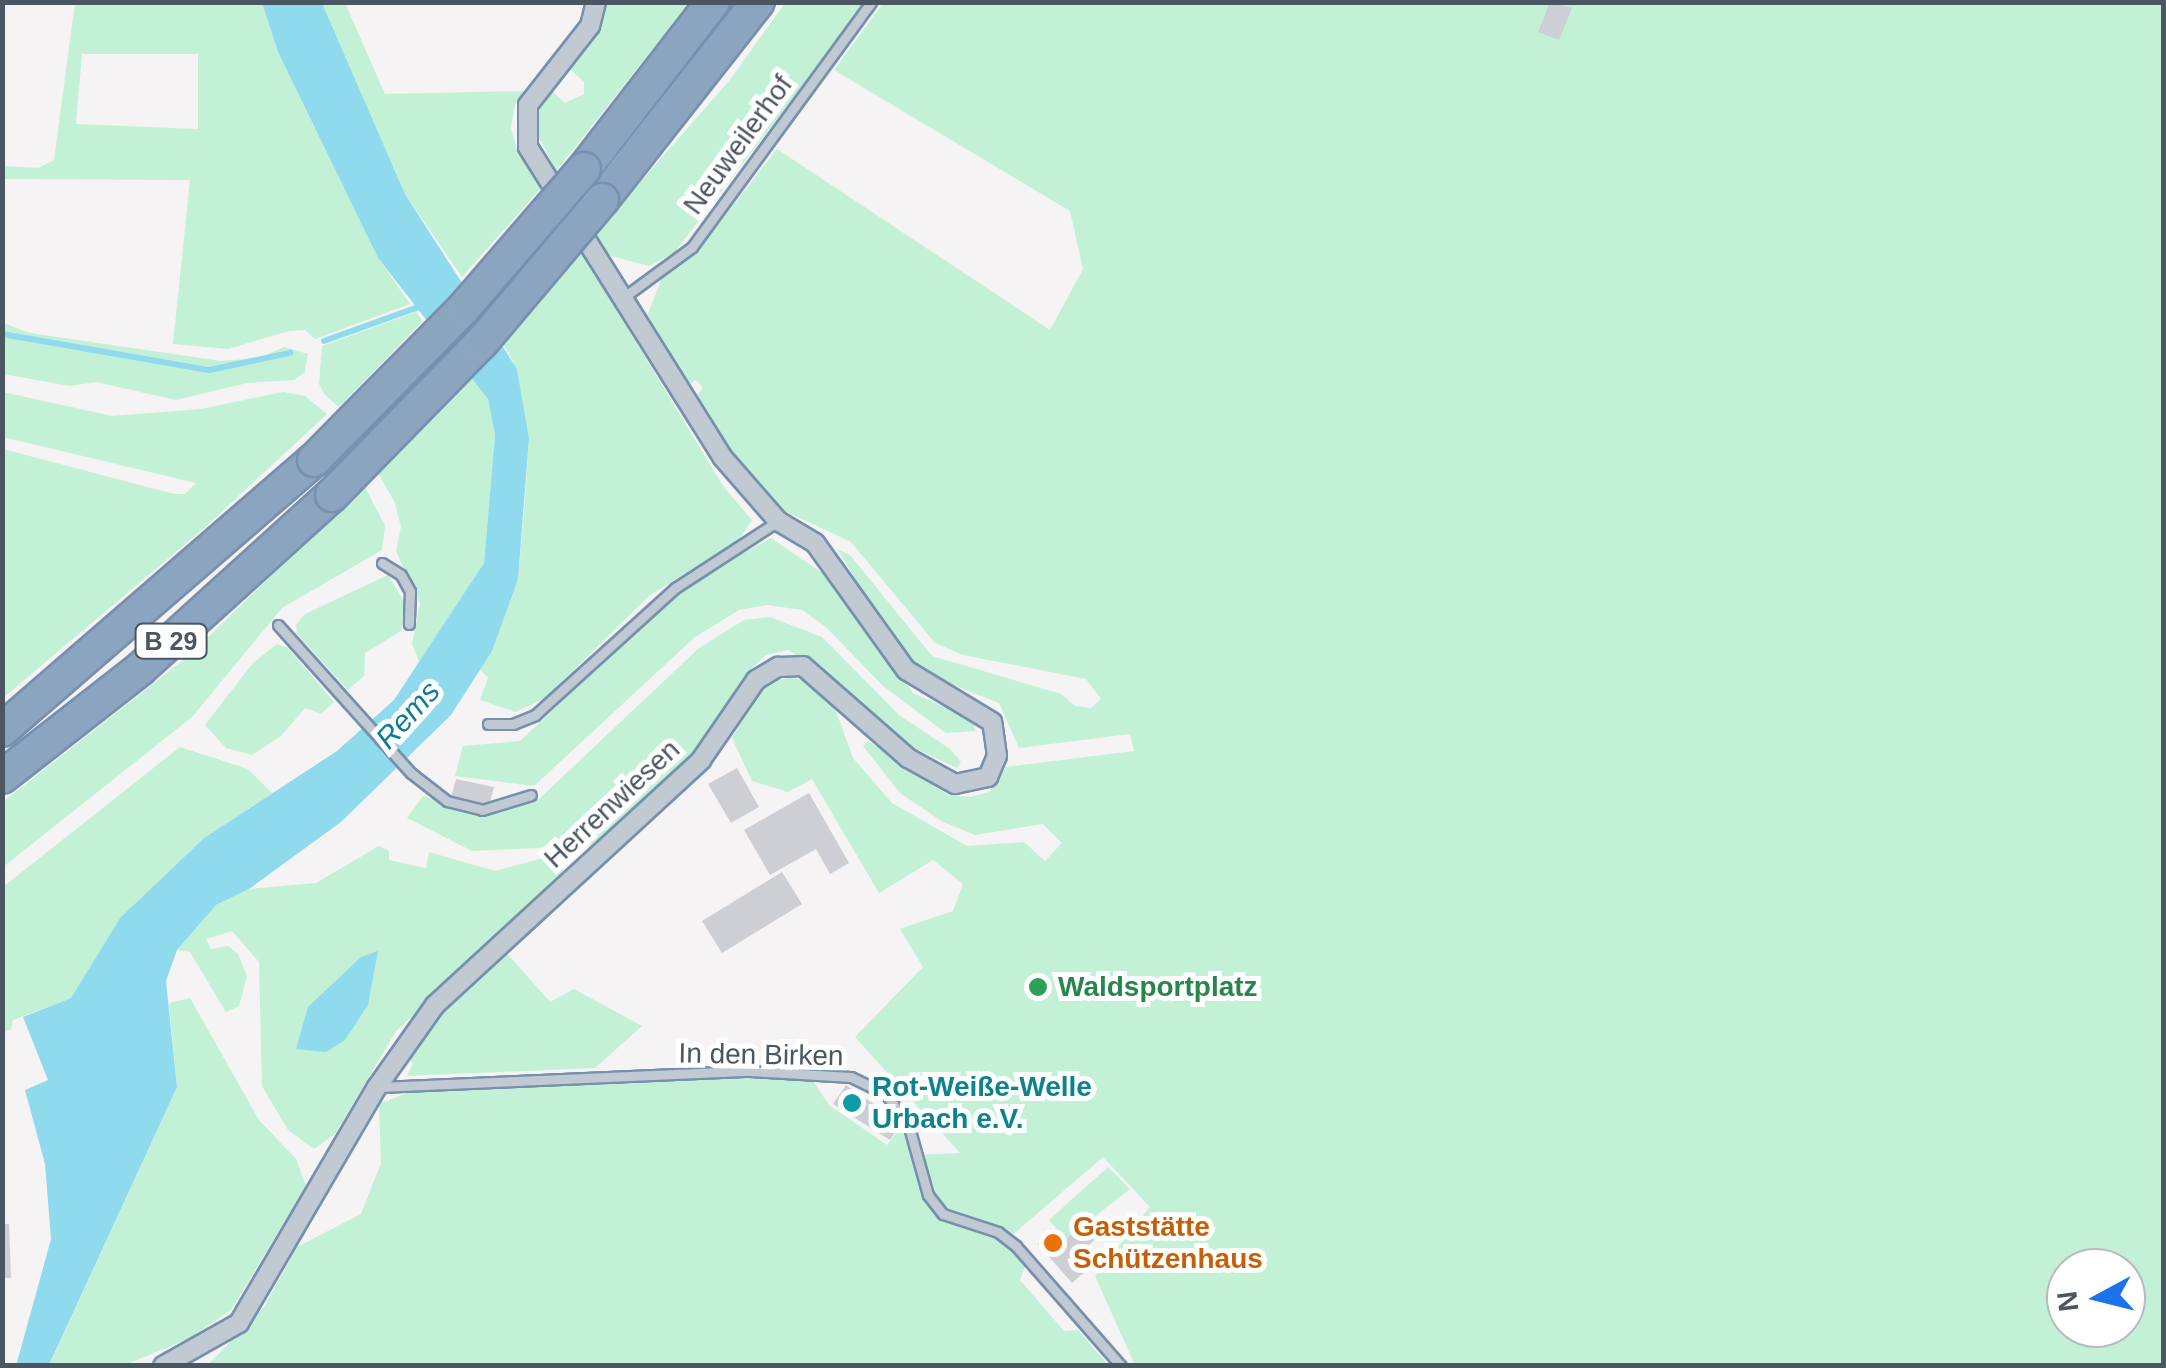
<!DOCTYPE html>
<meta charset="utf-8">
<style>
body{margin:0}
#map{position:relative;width:2166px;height:1368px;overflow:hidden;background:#f5f3f3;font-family:Arial,sans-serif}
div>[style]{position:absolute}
.green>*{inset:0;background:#c3f1d5}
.water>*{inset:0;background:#90daee}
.stream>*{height:6px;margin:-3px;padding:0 3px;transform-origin:3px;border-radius:3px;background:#90daee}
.building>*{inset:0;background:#cdcfd5}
.roads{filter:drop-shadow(2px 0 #7690ad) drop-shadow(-2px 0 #7690ad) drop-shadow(0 2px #7690ad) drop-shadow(0 -2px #7690ad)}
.lane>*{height:9px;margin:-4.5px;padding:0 4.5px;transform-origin:4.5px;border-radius:4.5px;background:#c1cad2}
.street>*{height:18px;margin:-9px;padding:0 9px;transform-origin:9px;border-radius:9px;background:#c1cad2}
.highway>*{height:32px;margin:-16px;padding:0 16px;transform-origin:16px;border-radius:16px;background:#8ba5c1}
.bridges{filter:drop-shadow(2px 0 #7690ad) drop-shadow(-2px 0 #7690ad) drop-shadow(0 2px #7690ad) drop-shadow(0 -2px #7690ad)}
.highway-bridge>*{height:32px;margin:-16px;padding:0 16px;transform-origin:16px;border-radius:16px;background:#8ba5c1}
.dots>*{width:28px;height:28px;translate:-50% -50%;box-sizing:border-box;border:5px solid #fff;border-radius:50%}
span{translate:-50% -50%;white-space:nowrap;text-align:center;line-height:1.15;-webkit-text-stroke:10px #fff;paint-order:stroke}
.shield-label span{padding:2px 8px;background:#fff;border:2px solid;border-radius:8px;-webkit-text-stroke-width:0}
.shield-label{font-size:25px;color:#4a5661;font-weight:700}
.street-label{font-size:28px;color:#4a5661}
.leisure-label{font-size:28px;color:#27864d;font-weight:700}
.left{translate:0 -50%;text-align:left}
.culture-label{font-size:28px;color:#0d838f;font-weight:700}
.food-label{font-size:28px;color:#c56008;font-weight:700}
.water-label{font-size:30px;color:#0c7c9b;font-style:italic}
.frame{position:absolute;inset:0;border:5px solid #4a5661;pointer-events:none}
.north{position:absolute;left:2046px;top:1248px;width:100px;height:100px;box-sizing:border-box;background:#fff;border:2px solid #b7bbc0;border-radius:50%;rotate:263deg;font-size:28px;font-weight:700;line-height:40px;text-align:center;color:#4a5661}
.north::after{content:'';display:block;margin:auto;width:35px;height:45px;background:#1a73e8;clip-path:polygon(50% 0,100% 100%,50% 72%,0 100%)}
</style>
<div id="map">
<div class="green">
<i style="clip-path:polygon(evenodd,75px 3px,262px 3px,278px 52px,378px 258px,410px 304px,315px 339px,305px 330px,289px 331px,228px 349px,173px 344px,190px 180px,3px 179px,3px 166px,38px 168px,54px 160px,75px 3px,82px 54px,198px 54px,198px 129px,76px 124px,82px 54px)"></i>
<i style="clip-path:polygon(322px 3px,345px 3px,385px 94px,526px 91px,515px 104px,511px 128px,518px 154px,541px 188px,462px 277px,405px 194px)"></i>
<i style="clip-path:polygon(604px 3px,689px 3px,556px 171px,534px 128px,538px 104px,549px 88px,565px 103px,584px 94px,584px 82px,567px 66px)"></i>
<i style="clip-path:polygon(785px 3px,866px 3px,674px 253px,649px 266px,604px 254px,591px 238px,729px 81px)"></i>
<i style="clip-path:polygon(evenodd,883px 3px,2163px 3px,2163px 1365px,1135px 1365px,1095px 1276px,1150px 1207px,1103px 1157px,1003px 1243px,1025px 1266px,1020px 1280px,1064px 1331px,1078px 1330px,1108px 1365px,207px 1366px,264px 1307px,297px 1247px,361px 1214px,381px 1163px,379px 1104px,416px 1089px,750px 1075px,813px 1081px,829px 1105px,887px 1145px,903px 1125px,912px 1155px,960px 1153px,855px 1037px,923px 967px,900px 929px,953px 911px,963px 884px,933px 860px,879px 893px,812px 779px,788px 792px,752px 781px,732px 738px,763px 684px,792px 677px,809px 683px,836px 711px,853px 758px,892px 803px,967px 846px,1024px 842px,1045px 861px,1062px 843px,1043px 824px,975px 835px,943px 822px,900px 793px,863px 746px,868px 741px,948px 795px,970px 797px,989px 792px,1006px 767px,1134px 751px,1130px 734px,1019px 748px,999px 703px,923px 673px,892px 639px,837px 549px,850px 555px,932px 656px,1061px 694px,1075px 706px,1091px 708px,1101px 699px,1086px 679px,963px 655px,935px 643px,851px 542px,785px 511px,724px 447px,691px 403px,703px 388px,696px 380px,687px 385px,646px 319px,663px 275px,707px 239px,777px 149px,1050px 330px,1083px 269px,1070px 211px,834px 70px,883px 3px,2066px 1268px,2126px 1268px,2126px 1328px,2066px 1328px,2066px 1268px)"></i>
<i style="clip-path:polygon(582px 253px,723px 486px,752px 520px,738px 541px,650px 595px,545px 698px,516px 712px,480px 700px,488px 678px,480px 669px,518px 579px,525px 501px,529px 438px,517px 369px,503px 343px)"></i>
<i style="clip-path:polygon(416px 312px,423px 321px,339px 407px,324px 394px,319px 384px,322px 346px)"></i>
<i style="clip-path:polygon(3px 323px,30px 333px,221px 361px,260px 358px,284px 347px,308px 354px,305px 372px,294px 380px,247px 383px,176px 400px,96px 382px,70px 386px,3px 374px)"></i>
<i style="clip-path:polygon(470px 374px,488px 399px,495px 435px,484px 563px,420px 664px,412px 644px,420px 604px,396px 551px,401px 527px,395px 503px,376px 469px)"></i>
<i style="clip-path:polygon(3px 392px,112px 416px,201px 409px,283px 392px,305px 396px,327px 414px,203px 529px,3px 698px,3px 449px,174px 494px,185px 494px,196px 483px,3px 437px)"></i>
<i style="clip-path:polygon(364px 485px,385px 526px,382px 550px,282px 608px,192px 717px,3px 867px,3px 802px,191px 654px)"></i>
<i style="clip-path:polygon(771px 538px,834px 581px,913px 693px,971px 719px,976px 731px,946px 733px,882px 685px,826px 627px,802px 610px,767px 605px,739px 610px,695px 637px,534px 786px,455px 776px,463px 746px,520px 741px,686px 585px)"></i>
<i style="clip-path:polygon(388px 575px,405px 603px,401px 631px,365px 653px,364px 676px,348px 690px,297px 634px,296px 625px,305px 614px)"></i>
<i style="clip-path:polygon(770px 617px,822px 637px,899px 715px,950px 749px,961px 762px,957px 768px,893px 738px,830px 676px,788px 650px,766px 655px,746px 674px,697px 748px,602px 845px,472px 851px,407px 818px,423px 796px,482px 814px,539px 799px,699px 648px,744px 620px)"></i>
<i style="clip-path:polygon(277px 644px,288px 648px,334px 702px,321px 714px,305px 708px,281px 736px,252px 755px,226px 748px,205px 725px,253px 663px)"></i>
<i style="clip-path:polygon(180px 747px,248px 769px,272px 793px,204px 838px,120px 918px,71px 998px,13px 1020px,11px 1030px,3px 1031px,3px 887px)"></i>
<i style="clip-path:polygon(379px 846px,389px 851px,389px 860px,426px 868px,429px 852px,495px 871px,551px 856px,566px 862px,561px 879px,396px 1031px,335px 1134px,314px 1149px,288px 1130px,262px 1086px,259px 962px,232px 931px,206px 939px,211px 949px,228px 946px,238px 954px,247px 976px,239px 1006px,226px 1012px,190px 952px,177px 950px,216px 905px,249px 889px,316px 883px)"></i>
<i style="clip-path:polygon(505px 951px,550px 1002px,574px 989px,642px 1026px,595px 1068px,407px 1076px,413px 1064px,405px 1053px,440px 1006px)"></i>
<i style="clip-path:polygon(190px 998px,259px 1120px,296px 1159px,306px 1186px,231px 1310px,190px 1338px,125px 1365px,49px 1366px,177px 1087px,169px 1003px)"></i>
<i style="clip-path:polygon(1108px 1167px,1130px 1189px,1066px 1239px,1049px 1220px)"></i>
</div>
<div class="water">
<i style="clip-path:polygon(262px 3px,322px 3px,405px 194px,517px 369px,529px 438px,518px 579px,492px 651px,451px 715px,341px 822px,249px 889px,216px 905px,177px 950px,166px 981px,177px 1087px,49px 1365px,16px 1366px,51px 1239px,45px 1164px,25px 1090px,48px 1080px,23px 1017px,71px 998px,120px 918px,204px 838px,337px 751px,394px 700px,484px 563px,495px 435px,488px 399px,378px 258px,278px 52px)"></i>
<i style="clip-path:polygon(378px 951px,368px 1005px,345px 1040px,326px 1052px,296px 1049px,308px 1007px,361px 957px)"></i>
</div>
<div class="stream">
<i style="left:2px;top:334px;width:210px;rotate:9.9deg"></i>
<i style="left:209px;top:370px;width:83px;rotate:-11.9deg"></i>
<i style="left:324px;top:341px;width:103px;rotate:-19.8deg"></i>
</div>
<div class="building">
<i style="clip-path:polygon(1550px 2px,1572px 8px,1559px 40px,1538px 32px)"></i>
<i style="clip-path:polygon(737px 768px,759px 807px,731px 823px,708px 784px)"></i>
<i style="clip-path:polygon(456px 779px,494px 787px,489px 806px,451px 797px)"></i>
<i style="clip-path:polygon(809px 793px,849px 863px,830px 874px,816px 849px,770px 875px,744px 830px)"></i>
<i style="clip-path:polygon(782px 872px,802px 904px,722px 953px,702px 921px)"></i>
<i style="clip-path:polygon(846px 1085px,902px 1123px,890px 1140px,833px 1104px)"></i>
<i style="clip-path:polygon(1087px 1220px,1100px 1235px,1077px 1256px,1088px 1269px,1072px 1283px,1038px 1244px,1056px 1228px,1066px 1239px)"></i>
<i style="clip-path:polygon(2px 1224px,9px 1224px,11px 1278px,2px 1278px)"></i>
</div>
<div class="roads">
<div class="lane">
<i style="left:624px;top:297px;width:84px;rotate:-36.3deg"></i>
<i style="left:692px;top:247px;width:303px;rotate:-53.8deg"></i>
<i style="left:382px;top:563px;width:22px;rotate:32deg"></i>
<i style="left:401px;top:575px;width:18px;rotate:61deg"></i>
<i style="left:410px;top:591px;width:33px;rotate:92deg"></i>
<i style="left:278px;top:625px;width:199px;rotate:48.1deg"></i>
<i style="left:411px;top:773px;width:46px;rotate:37.9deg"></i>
<i style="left:447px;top:801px;width:36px;rotate:14deg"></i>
<i style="left:482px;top:810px;width:51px;rotate:-17deg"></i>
<i style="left:488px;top:724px;width:25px"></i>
<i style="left:513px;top:724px;width:24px;rotate:-22deg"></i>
<i style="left:535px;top:715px;width:189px;rotate:-42.2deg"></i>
<i style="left:675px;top:588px;width:123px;rotate:-33deg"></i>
<i style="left:380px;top:1087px;width:370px;rotate:-2.5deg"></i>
<i style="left:750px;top:1071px;width:101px;rotate:3.4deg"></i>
<i style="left:851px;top:1077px;width:39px;rotate:26deg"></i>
<i style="left:886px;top:1094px;width:40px;rotate:55.1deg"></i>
<i style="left:909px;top:1127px;width:71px;rotate:74.4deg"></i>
<i style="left:928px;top:1195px;width:24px;rotate:52deg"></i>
<i style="left:943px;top:1214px;width:58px;rotate:18.1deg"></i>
<i style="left:998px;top:1232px;width:23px;rotate:38deg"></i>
<i style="left:1016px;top:1246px;width:159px;rotate:48.8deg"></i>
</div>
<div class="street">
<i style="left:163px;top:1366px;width:87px;rotate:-29.5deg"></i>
<i style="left:239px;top:1323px;width:273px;rotate:-59.7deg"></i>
<i style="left:377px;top:1087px;width:100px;rotate:-54.7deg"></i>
<i style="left:435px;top:1005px;width:362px;rotate:-42.6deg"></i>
<i style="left:701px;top:760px;width:97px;rotate:-55.5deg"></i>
<i style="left:756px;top:680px;width:26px;rotate:-31deg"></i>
<i style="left:778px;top:667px;width:25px;rotate:-2deg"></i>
<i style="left:803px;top:666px;width:140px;rotate:41.2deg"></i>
<i style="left:908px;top:758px;width:54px;rotate:29deg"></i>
<i style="left:955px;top:784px;width:34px;rotate:-12deg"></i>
<i style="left:988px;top:777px;width:23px;rotate:-67deg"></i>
<i style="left:997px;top:756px;width:34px;rotate:-98deg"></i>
<i style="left:992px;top:722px;width:100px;rotate:-148.8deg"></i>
<i style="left:906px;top:670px;width:156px;rotate:-125.6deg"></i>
<i style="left:815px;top:543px;width:43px;rotate:-149.3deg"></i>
<i style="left:778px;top:521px;width:84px;rotate:-131.1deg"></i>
<i style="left:723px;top:458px;width:367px;rotate:-122.1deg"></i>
<i style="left:528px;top:147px;width:42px;rotate:-90deg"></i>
<i style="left:528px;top:105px;width:100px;rotate:-51.9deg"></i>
<i style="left:590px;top:26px;width:25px;rotate:-76deg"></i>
</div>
<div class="highway">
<i style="left:584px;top:169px;width:211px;rotate:-52.3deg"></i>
<i style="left:602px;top:200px;width:252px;rotate:-51.8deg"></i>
<i style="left:2px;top:730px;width:413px;rotate:-40.9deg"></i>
<i style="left:2px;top:777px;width:175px;rotate:-38deg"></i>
<i style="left:140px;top:669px;width:259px;rotate:-42.2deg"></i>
</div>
</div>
<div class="bridges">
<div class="highway-bridge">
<i style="left:314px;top:460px;width:212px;rotate:-45.4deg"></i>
<i style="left:463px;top:309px;width:185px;rotate:-49.2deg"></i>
<i style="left:332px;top:495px;width:214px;rotate:-45.6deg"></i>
<i style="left:482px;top:342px;width:186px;rotate:-49.8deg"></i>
</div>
</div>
<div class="dots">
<i style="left:1038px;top:987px;background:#2e9e5b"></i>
<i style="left:852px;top:1103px;background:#0f9aa8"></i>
<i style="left:1053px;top:1243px;background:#e8710a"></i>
</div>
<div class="shield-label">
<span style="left:171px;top:641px">B 29</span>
</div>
<div class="street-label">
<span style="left:738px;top:145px;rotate:-54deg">Neuweilerhof</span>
<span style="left:612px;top:804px;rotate:-43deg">Herrenwiesen</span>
<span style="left:761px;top:1055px;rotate:1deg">In den Birken</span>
</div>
<div class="leisure-label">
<span class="left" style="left:1058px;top:987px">Waldsportplatz</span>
</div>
<div class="culture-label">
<span class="left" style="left:872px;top:1103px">Rot-Weiße-Welle<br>Urbach e.V.</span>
</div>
<div class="food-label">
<span class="left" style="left:1073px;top:1243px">Gaststätte<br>Schützenhaus</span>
</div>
<div class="water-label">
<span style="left:408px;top:715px;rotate:-48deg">Rems</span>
</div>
<div class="frame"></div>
<div class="north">N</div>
</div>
